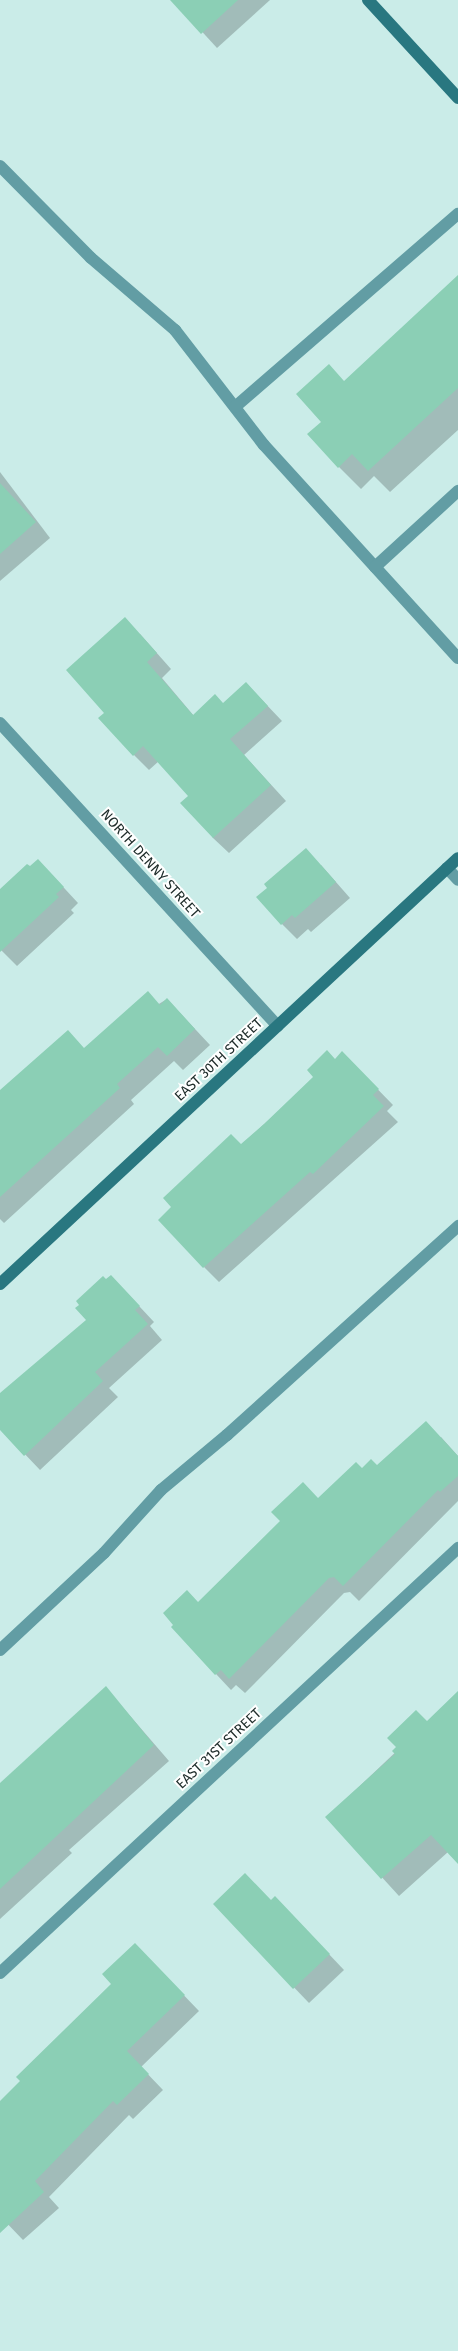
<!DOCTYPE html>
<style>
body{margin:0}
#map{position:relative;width:458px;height:2351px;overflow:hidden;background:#caece8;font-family:"Fira Sans",sans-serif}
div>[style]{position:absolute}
.shadow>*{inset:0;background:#0003}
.building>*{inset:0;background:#8bcfb5}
.service>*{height:12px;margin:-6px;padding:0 6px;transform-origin:6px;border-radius:6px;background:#629da4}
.minor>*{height:12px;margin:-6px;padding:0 6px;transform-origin:6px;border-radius:6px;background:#629da4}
.secondary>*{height:12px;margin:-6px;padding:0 6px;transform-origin:6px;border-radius:6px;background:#297780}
span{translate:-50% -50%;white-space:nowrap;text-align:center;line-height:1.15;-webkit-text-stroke:4px #fff;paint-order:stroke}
.street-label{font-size:14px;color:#202e2c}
</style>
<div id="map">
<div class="shadow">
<i style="clip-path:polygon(173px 0,270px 0,217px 48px)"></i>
<i style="clip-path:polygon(458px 277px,458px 430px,390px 492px,374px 476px,361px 489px,339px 467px,323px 422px,344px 382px)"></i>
<i style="clip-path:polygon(0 472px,50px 538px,0 581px)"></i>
<i style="clip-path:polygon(140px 634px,171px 669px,162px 678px,194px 716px,223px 704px,246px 683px,282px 721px,244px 755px,286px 801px,229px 853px,213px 838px,190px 796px,159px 761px,149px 770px,134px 755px,106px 713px)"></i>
<i style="clip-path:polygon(321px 865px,350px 898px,311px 932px,308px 929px,297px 939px,282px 924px,269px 888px)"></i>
<i style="clip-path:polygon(53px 876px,78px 903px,71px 910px,74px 913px,17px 966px,0 949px,0 890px)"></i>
<i style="clip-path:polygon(167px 999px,210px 1045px,183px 1070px,174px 1061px,131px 1100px,134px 1104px,4px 1223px,0 1219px,0 1091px,85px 1049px)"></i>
<i style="clip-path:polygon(335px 1060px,357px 1068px,393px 1105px,387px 1111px,398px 1122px,219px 1282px,204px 1267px,241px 1145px)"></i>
<i style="clip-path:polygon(126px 1292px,154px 1322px,150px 1326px,162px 1340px,109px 1388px,118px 1397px,40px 1470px,0 1428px,0 1396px)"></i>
<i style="clip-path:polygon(441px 1437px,458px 1456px,458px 1501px,359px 1601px,350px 1592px,344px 1593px,245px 1693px,236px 1685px,231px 1690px,216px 1674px,199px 1604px,318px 1499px,362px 1469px,377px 1466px)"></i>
<i style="clip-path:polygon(106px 1688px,169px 1761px,69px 1850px,72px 1853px,0 1919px,0 1785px)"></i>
<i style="clip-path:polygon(458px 1693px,458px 1862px,448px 1852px,399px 1896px,327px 1817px)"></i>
<i style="clip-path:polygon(271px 1902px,290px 1913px,344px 1970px,309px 2003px,214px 1904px)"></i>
<i style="clip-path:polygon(150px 1960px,199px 2011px,141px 2067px,163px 2090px,133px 2119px,129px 2115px,49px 2197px,59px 2208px,23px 2240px,0 2216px,0 2102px)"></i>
</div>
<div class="building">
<i style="clip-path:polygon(170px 0,238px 0,201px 34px)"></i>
<i style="clip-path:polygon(458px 275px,458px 388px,368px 471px,352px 454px,338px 468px,307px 434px,321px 422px,296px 394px,329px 364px,344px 381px)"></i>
<i style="clip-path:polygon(0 483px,36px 522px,0 554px)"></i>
<i style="clip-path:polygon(125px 617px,157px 653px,147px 662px,193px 715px,215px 694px,223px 703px,246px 682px,268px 706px,230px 739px,271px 785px,213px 838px,180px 803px,188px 796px,143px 746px,133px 756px,98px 718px,104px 713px,66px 670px)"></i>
<i style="clip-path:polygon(306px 848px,336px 882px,295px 918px,292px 915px,281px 925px,256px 897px,267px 888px,264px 884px)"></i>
<i style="clip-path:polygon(38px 859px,64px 887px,56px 894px,59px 897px,0 952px,0 889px,27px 864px,30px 866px)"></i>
<i style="clip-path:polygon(148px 991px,160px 1005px,167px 998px,195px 1029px,167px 1056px,158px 1047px,117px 1084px,120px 1088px,0 1197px,0 1090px,68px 1030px,84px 1048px)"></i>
<i style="clip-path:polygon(327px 1050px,335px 1059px,342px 1051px,379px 1089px,373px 1095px,384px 1106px,313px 1174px,310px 1172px,203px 1268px,158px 1220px,171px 1207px,163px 1198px,231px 1134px,241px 1144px,264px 1124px,313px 1077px,307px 1070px)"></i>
<i style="clip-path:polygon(111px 1275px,140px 1306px,135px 1310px,148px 1324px,95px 1372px,103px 1381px,24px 1456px,0 1430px,0 1393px,86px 1320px,75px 1308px,79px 1305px,76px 1301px,103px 1276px,106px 1279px)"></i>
<i style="clip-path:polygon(426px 1421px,458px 1456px,458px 1476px,440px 1492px,438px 1490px,343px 1586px,334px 1577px,329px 1578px,229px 1679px,221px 1670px,215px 1675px,171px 1627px,173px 1625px,163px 1613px,187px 1590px,198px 1602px,280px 1521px,271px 1512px,303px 1482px,318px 1498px,356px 1462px,362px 1468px,371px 1459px,377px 1465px)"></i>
<i style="clip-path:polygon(106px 1686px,154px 1745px,0 1889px,0 1783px)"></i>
<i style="clip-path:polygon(458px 1691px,458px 1864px,431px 1835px,381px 1879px,325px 1817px,395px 1754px,392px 1751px,396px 1747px,387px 1738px,416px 1710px,427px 1721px)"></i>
<i style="clip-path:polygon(245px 1873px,271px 1900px,275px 1896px,330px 1954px,293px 1989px,213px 1904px)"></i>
<i style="clip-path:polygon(135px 1943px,185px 1995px,127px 2051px,149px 2074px,117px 2105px,113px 2101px,35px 2181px,44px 2192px,0 2233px,0 2101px,20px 2081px,16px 2077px,111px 1984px,102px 1974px)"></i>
</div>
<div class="service">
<i style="left:0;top:166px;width:129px;rotate:45.3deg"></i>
<i style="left:91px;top:258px;width:111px;rotate:40.6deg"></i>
<i style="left:175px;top:330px;width:145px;rotate:52.3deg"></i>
<i style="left:264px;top:445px;width:288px;rotate:47.7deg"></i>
<i style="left:235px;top:407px;width:295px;rotate:-40.9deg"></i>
<i style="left:375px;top:567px;width:113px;rotate:-42.5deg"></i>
<i style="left:447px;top:868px;width:16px;rotate:47deg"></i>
<i style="left:0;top:1650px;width:142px;rotate:-43deg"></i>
<i style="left:104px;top:1553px;width:85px;rotate:-47.9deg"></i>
<i style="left:161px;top:1490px;width:86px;rotate:-39.8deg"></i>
<i style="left:227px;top:1435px;width:312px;rotate:-42.1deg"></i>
</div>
<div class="minor">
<i style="left:0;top:723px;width:411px;rotate:47.5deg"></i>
<i style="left:0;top:1973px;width:625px;rotate:-42.86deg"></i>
</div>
<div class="secondary">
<i style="left:368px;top:0;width:133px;rotate:47.4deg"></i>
<i style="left:0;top:1284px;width:625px;rotate:-42.93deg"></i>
</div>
<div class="street-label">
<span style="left:150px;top:864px;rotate:48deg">NORTH DENNY STREET</span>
<span style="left:219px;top:1060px;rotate:-43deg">EAST 30TH STREET</span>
<span style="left:219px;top:1749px;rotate:-43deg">EAST 31ST STREET</span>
</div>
</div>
